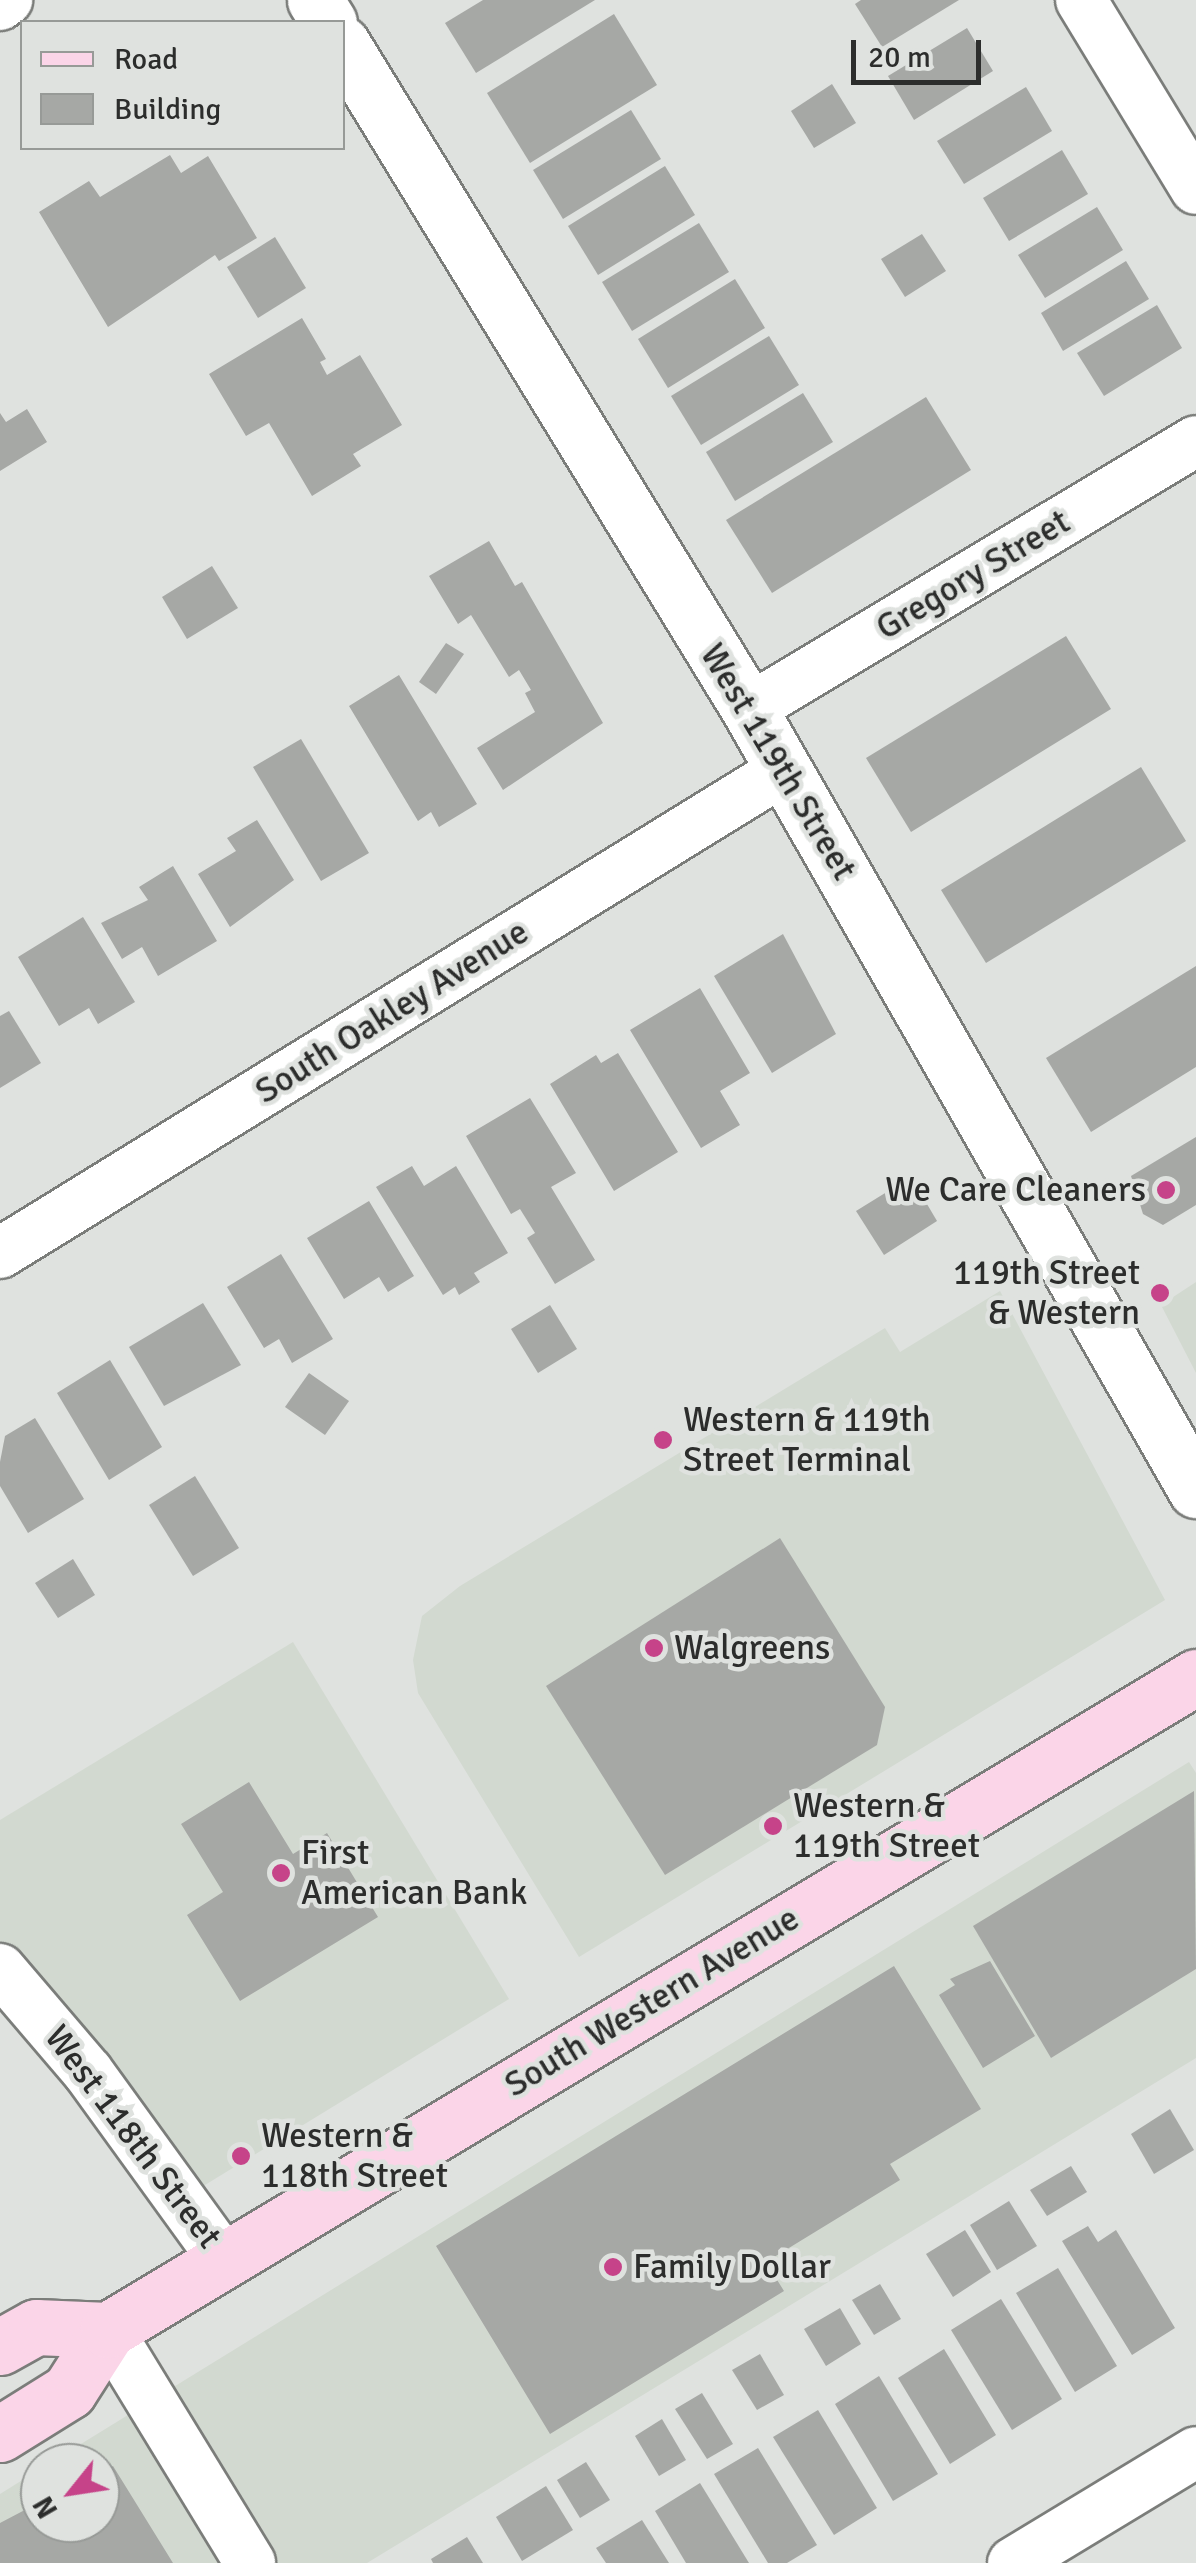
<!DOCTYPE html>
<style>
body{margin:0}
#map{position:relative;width:1196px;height:2563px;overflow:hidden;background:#dfe2df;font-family:Signika,sans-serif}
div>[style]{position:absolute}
.built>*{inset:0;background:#d2d9d0}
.building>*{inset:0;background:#a6a8a5}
.roads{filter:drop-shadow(2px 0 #7b7d7a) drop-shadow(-2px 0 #7b7d7a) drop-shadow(0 2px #7b7d7a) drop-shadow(0 -2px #7b7d7a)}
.minor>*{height:50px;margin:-25px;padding:0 25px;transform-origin:25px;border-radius:25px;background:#fff}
.tertiary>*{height:55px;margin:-27.5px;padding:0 27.5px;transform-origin:27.5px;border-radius:27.5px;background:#fff}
.secondary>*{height:55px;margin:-27.5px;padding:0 27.5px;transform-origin:27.5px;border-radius:27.5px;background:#fbd5e8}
.dots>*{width:28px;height:28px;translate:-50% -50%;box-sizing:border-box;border:5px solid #dfe2df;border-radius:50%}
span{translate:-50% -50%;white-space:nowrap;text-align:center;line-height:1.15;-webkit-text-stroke:9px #dfe2df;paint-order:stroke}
.street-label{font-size:35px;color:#2c2d2c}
.poi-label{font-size:35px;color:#2c2d2c}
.right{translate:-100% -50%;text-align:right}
.left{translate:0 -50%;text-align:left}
.legend{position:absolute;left:20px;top:20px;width:325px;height:130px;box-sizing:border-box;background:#dfe2df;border:2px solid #979a97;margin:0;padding:12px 18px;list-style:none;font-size:30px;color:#2c2d2c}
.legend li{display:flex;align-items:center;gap:20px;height:50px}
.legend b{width:50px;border:2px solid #979a97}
.north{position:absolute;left:20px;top:2443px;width:100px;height:100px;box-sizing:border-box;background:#dfe2df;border:2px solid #979a97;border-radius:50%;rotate:240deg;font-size:28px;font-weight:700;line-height:40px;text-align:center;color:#2c2d2c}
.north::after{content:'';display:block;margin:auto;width:35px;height:45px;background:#c64389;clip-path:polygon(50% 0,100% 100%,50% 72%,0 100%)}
.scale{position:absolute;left:851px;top:40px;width:130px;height:45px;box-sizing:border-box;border:5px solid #2c2d2c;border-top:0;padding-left:12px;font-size:30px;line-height:35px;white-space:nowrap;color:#2c2d2c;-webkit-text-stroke:8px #dfe2df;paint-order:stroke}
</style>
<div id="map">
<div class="built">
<i style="clip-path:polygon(1196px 1282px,1196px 1373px,1161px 1305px)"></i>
<i style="clip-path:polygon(1000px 1291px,1165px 1600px,579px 1957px,418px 1693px,413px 1660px,422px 1616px,460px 1586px,885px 1328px,900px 1352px)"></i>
<i style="clip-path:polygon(293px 1642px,509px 1999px,187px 2196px,0 1961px,0 1820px)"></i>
<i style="clip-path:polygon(1189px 1762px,1196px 1773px,1196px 2058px,367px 2563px,0 2563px,0 2494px,40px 2469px,40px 2523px,100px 2523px,100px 2463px,50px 2463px)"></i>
</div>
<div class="building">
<i style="clip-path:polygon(483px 0,595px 0,476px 73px,445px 23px)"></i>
<i style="clip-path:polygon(861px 0,959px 0,882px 47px,855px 4px)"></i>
<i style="clip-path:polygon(614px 14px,657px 85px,530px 163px,487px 93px)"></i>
<i style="clip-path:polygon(967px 28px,993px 71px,914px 120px,888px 76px)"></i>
<i style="clip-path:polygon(832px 84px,856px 123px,814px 148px,791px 111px)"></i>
<i style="clip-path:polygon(1026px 87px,1052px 131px,964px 184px,937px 141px)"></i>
<i style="clip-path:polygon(631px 110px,661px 159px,563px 219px,533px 170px)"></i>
<i style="clip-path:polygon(1062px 150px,1088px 194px,1009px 241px,983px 198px)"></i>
<i style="clip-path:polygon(170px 155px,181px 173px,208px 156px,257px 238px,219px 261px,215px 255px,108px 327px,39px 212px,89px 181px,100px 197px)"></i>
<i style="clip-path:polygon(665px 166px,695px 215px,598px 275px,568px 226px)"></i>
<i style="clip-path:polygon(1097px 207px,1123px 250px,1045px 298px,1018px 255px)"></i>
<i style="clip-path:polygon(699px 223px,729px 272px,632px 331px,602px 282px)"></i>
<i style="clip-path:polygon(922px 234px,946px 271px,905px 297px,881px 259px)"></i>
<i style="clip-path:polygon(275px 237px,306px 288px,258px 318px,227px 267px)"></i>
<i style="clip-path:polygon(1126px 261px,1149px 299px,1063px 351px,1041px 313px)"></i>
<i style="clip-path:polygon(735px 279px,765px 328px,668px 388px,638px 339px)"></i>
<i style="clip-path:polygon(1157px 305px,1182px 348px,1104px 396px,1077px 353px)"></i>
<i style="clip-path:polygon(302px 318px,326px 359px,320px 362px,327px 375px,360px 355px,402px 425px,353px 454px,361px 466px,312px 496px,269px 423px,246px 436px,209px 374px)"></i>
<i style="clip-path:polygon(769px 336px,799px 385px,701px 445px,671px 396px)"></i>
<i style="clip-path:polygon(803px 393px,833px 442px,735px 501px,706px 452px)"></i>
<i style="clip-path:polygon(926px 397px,971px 470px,772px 593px,726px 520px)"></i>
<i style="clip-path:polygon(27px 409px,47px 442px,0 471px,0 413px,6px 422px)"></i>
<i style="clip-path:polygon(489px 541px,515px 586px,522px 582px,603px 723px,503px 790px,477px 748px,535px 712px,525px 693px,531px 690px,519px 670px,509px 677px,471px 615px,458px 624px,429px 576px)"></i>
<i style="clip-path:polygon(212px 566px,238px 608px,187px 639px,162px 597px)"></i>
<i style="clip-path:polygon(1066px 636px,1111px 709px,911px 832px,866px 758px)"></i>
<i style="clip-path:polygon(446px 643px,464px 654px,436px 694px,419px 682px)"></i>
<i style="clip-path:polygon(399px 675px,477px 804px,439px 827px,431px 812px,418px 821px,349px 706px)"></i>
<i style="clip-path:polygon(301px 739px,369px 853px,321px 881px,253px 767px)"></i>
<i style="clip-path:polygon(1141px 767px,1186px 841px,986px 963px,941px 890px)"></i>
<i style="clip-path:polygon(257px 820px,294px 880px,230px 927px,198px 874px,236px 851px,227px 838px)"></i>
<i style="clip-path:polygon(173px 866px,217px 941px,158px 976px,142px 947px,122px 959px,101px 923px,148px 900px,139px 887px)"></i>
<i style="clip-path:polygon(83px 917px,135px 1002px,98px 1024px,89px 1008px,59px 1026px,18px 957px)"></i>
<i style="clip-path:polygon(783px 934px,836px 1034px,772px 1073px,714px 976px)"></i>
<i style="clip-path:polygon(1196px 966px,1196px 1067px,1091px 1132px,1046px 1058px)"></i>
<i style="clip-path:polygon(700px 988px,750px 1073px,720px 1091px,740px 1125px,701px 1148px,630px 1030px)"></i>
<i style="clip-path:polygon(9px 1011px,41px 1063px,0 1088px,0 1016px)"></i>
<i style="clip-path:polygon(618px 1053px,678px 1152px,614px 1191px,550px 1084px,596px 1055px,601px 1063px)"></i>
<i style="clip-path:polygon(530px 1098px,576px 1173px,551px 1187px,595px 1260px,555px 1284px,527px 1238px,535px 1233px,520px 1209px,511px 1214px,466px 1136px)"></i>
<i style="clip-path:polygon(1196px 1137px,1196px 1205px,1163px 1225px,1143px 1214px,1131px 1176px)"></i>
<i style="clip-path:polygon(412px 1166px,424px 1186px,456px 1166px,508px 1253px,474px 1273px,480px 1282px,459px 1295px,455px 1287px,443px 1295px,376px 1187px)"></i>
<i style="clip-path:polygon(911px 1177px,937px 1221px,884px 1255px,856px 1211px)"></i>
<i style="clip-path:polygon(369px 1201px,414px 1276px,388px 1292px,379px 1277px,344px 1299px,307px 1238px)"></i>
<i style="clip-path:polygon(281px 1254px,333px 1339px,292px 1363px,279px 1339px,264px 1348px,227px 1287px)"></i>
<i style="clip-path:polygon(203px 1303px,241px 1365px,164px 1406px,129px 1347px)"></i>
<i style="clip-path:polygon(550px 1305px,577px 1349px,538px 1373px,511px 1329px)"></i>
<i style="clip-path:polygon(110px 1360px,162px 1447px,109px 1480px,57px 1393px)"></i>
<i style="clip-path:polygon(309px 1373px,349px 1401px,325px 1435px,285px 1407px)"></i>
<i style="clip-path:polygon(35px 1418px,84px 1499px,28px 1533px,0 1486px,0 1462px,5px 1436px)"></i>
<i style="clip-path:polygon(195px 1476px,239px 1548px,193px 1576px,149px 1505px)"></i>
<i style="clip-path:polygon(780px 1538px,885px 1707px,877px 1745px,665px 1875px,546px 1686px)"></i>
<i style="clip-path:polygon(73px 1559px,95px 1595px,58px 1618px,35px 1583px)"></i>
<i style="clip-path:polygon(249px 1782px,293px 1854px,327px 1833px,378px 1917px,240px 2001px,187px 1915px,223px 1892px,181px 1824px)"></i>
<i style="clip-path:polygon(1194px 1791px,1196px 1969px,1051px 2058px,973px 1926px)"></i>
<i style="clip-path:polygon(990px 1961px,1035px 2036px,983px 2068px,939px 1995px,955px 1985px,950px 1979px)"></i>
<i style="clip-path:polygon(894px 1966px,981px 2109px,890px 2164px,900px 2180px,766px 2262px,784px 2291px,550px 2434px,436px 2246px)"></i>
<i style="clip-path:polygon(1170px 2109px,1194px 2150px,1154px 2174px,1131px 2134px)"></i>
<i style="clip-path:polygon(1071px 2166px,1087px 2192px,1047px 2216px,1030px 2190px)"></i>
<i style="clip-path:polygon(1009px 2201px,1037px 2246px,997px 2270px,970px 2225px)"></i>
<i style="clip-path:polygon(1088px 2226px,1098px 2242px,1116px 2230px,1175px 2328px,1132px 2355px,1062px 2241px)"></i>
<i style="clip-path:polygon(965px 2230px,991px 2272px,953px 2297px,926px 2254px)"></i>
<i style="clip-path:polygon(1058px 2268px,1117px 2366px,1075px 2392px,1016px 2293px)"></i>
<i style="clip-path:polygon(880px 2284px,901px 2319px,874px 2335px,852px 2300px)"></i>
<i style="clip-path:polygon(1001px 2299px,1062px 2399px,1012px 2430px,951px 2330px)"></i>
<i style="clip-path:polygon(840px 2308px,861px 2344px,826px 2366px,804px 2329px)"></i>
<i style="clip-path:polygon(944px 2349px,996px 2435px,950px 2464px,898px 2378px)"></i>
<i style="clip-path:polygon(760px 2354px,784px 2395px,757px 2410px,732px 2370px)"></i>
<i style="clip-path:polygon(879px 2376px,938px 2474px,893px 2501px,835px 2404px)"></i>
<i style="clip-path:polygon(702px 2393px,733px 2444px,707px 2459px,675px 2409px)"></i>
<i style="clip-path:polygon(818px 2410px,877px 2508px,834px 2535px,773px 2437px)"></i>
<i style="clip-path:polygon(662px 2419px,686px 2460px,659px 2476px,635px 2436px)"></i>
<i style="clip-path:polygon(758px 2448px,817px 2545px,787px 2563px,768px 2563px,714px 2474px)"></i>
<i style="clip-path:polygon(586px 2462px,610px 2500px,580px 2518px,557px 2480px)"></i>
<i style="clip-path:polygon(113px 2466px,173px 2563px,0 2563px,0 2523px,40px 2502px,40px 2523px,100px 2523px,100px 2472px)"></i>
<i style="clip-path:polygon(700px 2483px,749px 2563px,686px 2563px,655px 2511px)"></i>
<i style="clip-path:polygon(546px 2486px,573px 2530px,522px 2561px,496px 2517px)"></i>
<i style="clip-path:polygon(642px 2520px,669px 2563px,606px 2563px,596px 2548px)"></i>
<i style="clip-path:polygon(467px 2537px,483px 2563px,433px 2563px,431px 2559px)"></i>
</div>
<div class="roads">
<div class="minor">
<i style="left:1081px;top:0;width:221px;rotate:58.7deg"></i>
<i style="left:0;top:5px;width:9px;rotate:-36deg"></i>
<i style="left:749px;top:709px;width:521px;rotate:-30.94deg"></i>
<i style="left:0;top:1253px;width:921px;rotate:-31.64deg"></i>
<i style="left:0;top:1969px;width:135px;rotate:49.5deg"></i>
<i style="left:88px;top:2072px;width:233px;rotate:54.1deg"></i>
<i style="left:108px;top:2330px;width:273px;rotate:58.6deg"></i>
<i style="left:1013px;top:2563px;width:214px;rotate:-31.2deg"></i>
</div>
<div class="tertiary">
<i style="left:315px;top:0;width:26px;rotate:58deg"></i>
<i style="left:342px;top:44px;width:780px;rotate:58.53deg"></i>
<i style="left:749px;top:709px;width:900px;rotate:60.22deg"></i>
</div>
<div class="secondary">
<i style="left:0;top:2347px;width:41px;rotate:-29.1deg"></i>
<i style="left:36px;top:2327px;width:72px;rotate:2.4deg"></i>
<i style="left:0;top:2434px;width:81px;rotate:-31.9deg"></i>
<i style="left:69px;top:2391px;width:72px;rotate:-57.4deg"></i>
<i style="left:108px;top:2330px;width:1269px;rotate:-30.97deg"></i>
</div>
</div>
<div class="dots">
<i style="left:1166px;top:1190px;background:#c64389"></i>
<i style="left:1160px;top:1293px;background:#c64389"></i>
<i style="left:663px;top:1440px;background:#c64389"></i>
<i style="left:654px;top:1648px;background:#c64389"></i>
<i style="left:773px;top:1826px;background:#c64389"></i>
<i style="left:281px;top:1873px;background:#c64389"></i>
<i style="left:241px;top:2156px;background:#c64389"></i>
<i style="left:613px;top:2267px;background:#c64389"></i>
</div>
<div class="street-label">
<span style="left:973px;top:575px;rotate:-31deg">Gregory Street</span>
<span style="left:778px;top:762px;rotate:59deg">West 119th Street</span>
<span style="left:392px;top:1012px;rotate:-32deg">South Oakley Avenue</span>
<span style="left:652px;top:2002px;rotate:-31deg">South Western Avenue</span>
<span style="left:133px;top:2137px;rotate:53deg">West 118th Street</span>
</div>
<div class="poi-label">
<span class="right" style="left:1146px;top:1190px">We Care Cleaners</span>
<span class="right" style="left:1140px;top:1293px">119th Street<br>&amp; Western</span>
<span class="left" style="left:683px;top:1440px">Western &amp; 119th<br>Street Terminal</span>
<span class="left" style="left:674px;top:1648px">Walgreens</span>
<span class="left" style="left:793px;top:1826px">Western &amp;<br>119th Street</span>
<span class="left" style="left:301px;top:1873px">First<br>American Bank</span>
<span class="left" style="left:261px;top:2156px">Western &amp;<br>118th Street</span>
<span class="left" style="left:633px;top:2267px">Family Dollar</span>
</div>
<ul class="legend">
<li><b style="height:12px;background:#fbd5e8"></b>Road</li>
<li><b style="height:28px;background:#a6a8a5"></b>Building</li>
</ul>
<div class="north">N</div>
<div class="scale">20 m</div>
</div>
